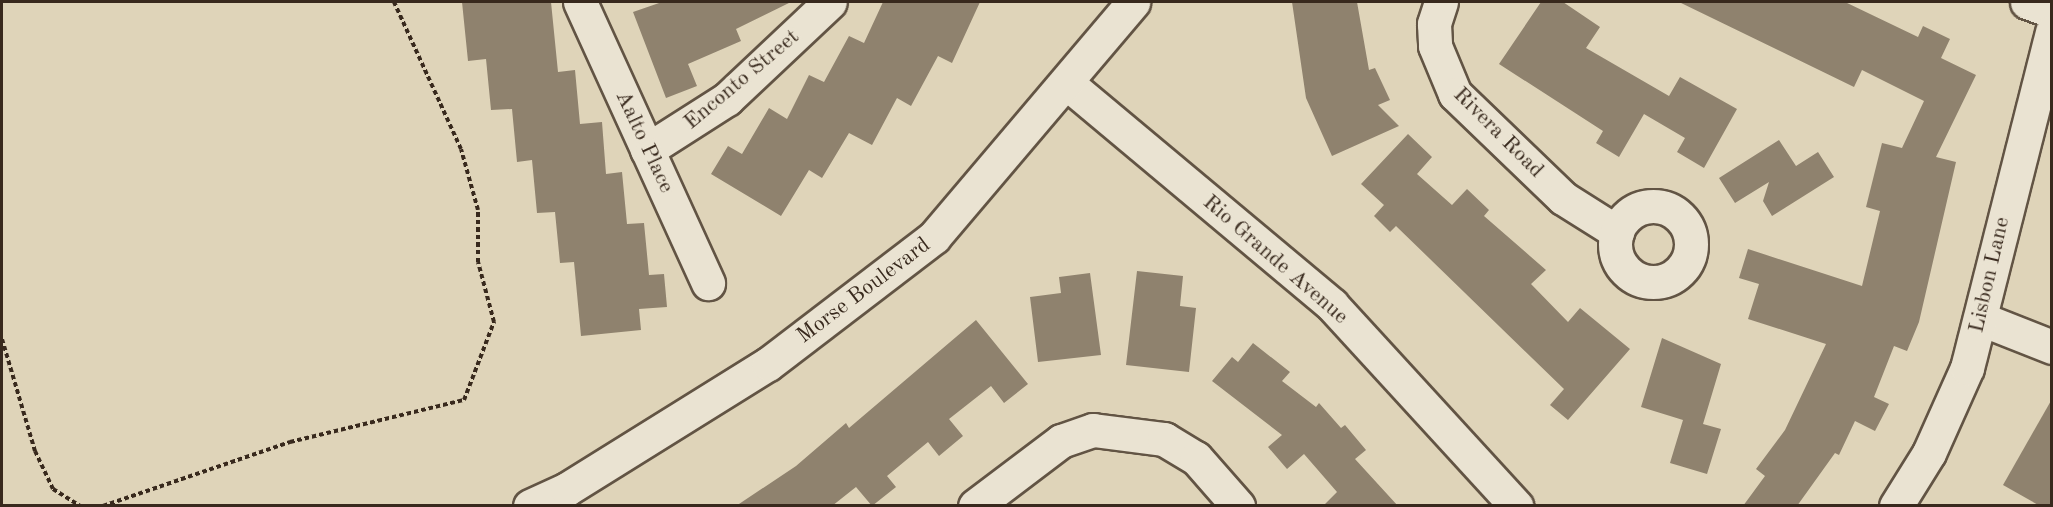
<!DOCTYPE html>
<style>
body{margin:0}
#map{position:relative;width:2053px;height:507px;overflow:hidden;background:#dfd4b9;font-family:"Old Standard TT",serif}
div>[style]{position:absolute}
.building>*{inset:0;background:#8f826e}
.path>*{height:4px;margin-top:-2px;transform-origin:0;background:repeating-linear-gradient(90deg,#38291d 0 4.5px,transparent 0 7.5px)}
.roads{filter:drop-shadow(2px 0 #625444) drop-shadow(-2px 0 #625444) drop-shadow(0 2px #625444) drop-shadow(0 -2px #625444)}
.minor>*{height:33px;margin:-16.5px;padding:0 16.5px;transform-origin:16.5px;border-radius:16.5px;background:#eae3d2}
.minor>.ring{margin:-16.5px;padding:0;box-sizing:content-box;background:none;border:33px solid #eae3d2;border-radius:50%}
.tertiary>*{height:33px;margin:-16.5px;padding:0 16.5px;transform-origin:16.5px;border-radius:16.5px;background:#eae3d2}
span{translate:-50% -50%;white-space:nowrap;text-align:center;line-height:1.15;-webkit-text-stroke:6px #eae3d2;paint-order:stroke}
.street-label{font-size:22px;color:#38291d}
.frame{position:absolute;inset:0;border:3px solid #38291d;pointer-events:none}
</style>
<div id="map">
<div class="building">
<i style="clip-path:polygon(462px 2px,551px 2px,558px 72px,575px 70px,580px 124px,602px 122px,606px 174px,622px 172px,627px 224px,644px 223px,649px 275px,664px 274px,667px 307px,639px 309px,641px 330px,581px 336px,574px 262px,560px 263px,555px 212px,537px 213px,532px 160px,517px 162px,512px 109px,491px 110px,486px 59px,468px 61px)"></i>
<i style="clip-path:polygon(662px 2px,791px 2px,736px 29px,741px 41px,688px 64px,697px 86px,666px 98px,633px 12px)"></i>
<i style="clip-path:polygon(883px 2px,980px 2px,952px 63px,938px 56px,911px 106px,897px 98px,872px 145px,849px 133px,822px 178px,809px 170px,781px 216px,711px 174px,728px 146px,742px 154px,769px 108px,787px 119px,809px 75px,824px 82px,849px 36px,864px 43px)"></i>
<i style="clip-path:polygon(1292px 2px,1357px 2px,1369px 70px,1375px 68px,1390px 100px,1378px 105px,1399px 126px,1332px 156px,1306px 98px)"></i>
<i style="clip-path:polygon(1541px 2px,1563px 2px,1600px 27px,1586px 48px,1669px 96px,1680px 77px,1737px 109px,1704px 168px,1677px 152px,1685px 138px,1644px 114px,1619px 157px,1596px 143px,1603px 131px,1499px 64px)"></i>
<i style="clip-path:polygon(1679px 2px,1845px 2px,1918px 37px,1923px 26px,1950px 39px,1941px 58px,1976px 75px,1936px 157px,1956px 162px,1919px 322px,1907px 351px,1894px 346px,1874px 397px,1889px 404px,1875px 431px,1855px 421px,1839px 455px,1835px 453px,1797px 506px,1743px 506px,1765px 476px,1756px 469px,1785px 430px,1826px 344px,1748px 319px,1759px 284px,1739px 278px,1748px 249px,1862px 286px,1880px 211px,1866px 207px,1882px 143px,1902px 148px,1924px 101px,1862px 70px,1854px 87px)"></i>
<i style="clip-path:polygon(1408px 134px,1432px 157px,1417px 174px,1452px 205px,1467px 189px,1489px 210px,1484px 216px,1546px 270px,1531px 284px,1568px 322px,1580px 308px,1630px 349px,1568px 420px,1550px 405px,1564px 389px,1396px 226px,1390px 232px,1374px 216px,1384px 205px,1361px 184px)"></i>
<i style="clip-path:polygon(1779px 140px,1796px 166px,1818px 152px,1834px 177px,1772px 216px,1763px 201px,1769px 182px,1735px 203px,1719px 178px)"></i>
<i style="clip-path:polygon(1137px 271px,1183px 276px,1180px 306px,1196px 308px,1189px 372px,1126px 365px)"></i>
<i style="clip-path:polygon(1090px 273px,1101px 355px,1038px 362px,1030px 297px,1061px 293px,1059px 277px)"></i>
<i style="clip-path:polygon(976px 320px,1028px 384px,1004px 403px,991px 386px,949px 419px,963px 436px,939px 456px,928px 442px,887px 476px,896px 487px,872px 506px,856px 487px,832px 506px,736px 506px,796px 466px,846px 423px,849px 428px)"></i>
<i style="clip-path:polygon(1662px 338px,1721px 364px,1703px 424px,1721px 429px,1707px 474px,1670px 463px,1683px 420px,1641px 407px)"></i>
<i style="clip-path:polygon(1253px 343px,1290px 372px,1282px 381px,1316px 407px,1319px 403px,1341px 428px,1345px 425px,1366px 450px,1355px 459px,1398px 506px,1323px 506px,1337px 492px,1304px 454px,1287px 469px,1268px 447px,1282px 435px,1212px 381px,1232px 357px,1238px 362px)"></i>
<i style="clip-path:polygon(2052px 399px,2052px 506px,2040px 506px,2003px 485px)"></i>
</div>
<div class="path">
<i style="left:2px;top:339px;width:117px;rotate:73.6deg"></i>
<i style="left:35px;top:451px;width:42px;rotate:64.7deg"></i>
<i style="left:53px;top:489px;width:32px;rotate:32deg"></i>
<i style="left:103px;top:506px;width:198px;rotate:-18.9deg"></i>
<i style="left:290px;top:442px;width:179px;rotate:-13.6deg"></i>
<i style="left:464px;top:400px;width:84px;rotate:-69deg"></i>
<i style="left:494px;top:322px;width:62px;rotate:-104.9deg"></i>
<i style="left:478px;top:262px;width:52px;rotate:-90deg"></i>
<i style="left:478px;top:210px;width:63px;rotate:-105.6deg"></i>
<i style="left:461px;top:149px;width:162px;rotate:-114.5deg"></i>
</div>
<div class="roads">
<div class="minor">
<i style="left:580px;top:2px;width:309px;rotate:65.5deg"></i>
<i style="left:1441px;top:2px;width:23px;rotate:108deg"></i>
<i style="left:1434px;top:24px;width:22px;rotate:87deg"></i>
<i style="left:1435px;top:46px;width:52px;rotate:67.4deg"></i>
<i style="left:1455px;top:94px;width:150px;rotate:43.9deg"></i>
<i style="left:1563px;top:198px;width:64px;rotate:32.2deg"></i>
<i style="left:2027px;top:2px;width:27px;rotate:20deg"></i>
<i style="left:647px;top:150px;width:95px;rotate:-32.5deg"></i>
<i style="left:727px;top:99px;width:141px;rotate:-43.3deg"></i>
<i class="ring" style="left:1615px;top:206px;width:43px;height:43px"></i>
<i style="left:1981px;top:319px;width:76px;rotate:21.5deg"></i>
<i style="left:975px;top:506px;width:108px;rotate:-37.1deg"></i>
<i style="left:1061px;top:441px;width:34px;rotate:-19deg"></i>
<i style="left:1093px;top:430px;width:72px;rotate:7.2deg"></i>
<i style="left:1164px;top:439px;width:37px;rotate:31deg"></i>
<i style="left:1196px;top:458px;width:64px;rotate:48.8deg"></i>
<i style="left:1896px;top:506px;width:62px;rotate:-58.1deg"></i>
<i style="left:1929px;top:453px;width:93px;rotate:-65.9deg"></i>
<i style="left:1967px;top:368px;width:347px;rotate:-75.8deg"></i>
</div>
<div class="tertiary">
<i style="left:1068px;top:84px;width:344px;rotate:39.9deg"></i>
<i style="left:1332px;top:305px;width:273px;rotate:47.5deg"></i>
<i style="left:530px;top:506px;width:41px;rotate:-24.7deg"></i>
<i style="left:567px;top:489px;width:237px;rotate:-31.9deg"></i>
<i style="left:768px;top:364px;width:209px;rotate:-37.4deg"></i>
<i style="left:934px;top:237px;width:308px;rotate:-49.7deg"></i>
</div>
</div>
<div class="street-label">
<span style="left:742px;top:80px;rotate:-40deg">Enconto Street</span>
<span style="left:1498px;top:133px;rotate:45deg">Rivera Road</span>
<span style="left:644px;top:142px;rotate:65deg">Aalto Place</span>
<span style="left:1275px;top:260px;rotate:41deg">Rio Grande Avenue</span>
<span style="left:1990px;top:275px;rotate:-77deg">Lisbon Lane</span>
<span style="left:864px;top:291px;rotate:-37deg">Morse Boulevard</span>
</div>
<div class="frame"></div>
</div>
